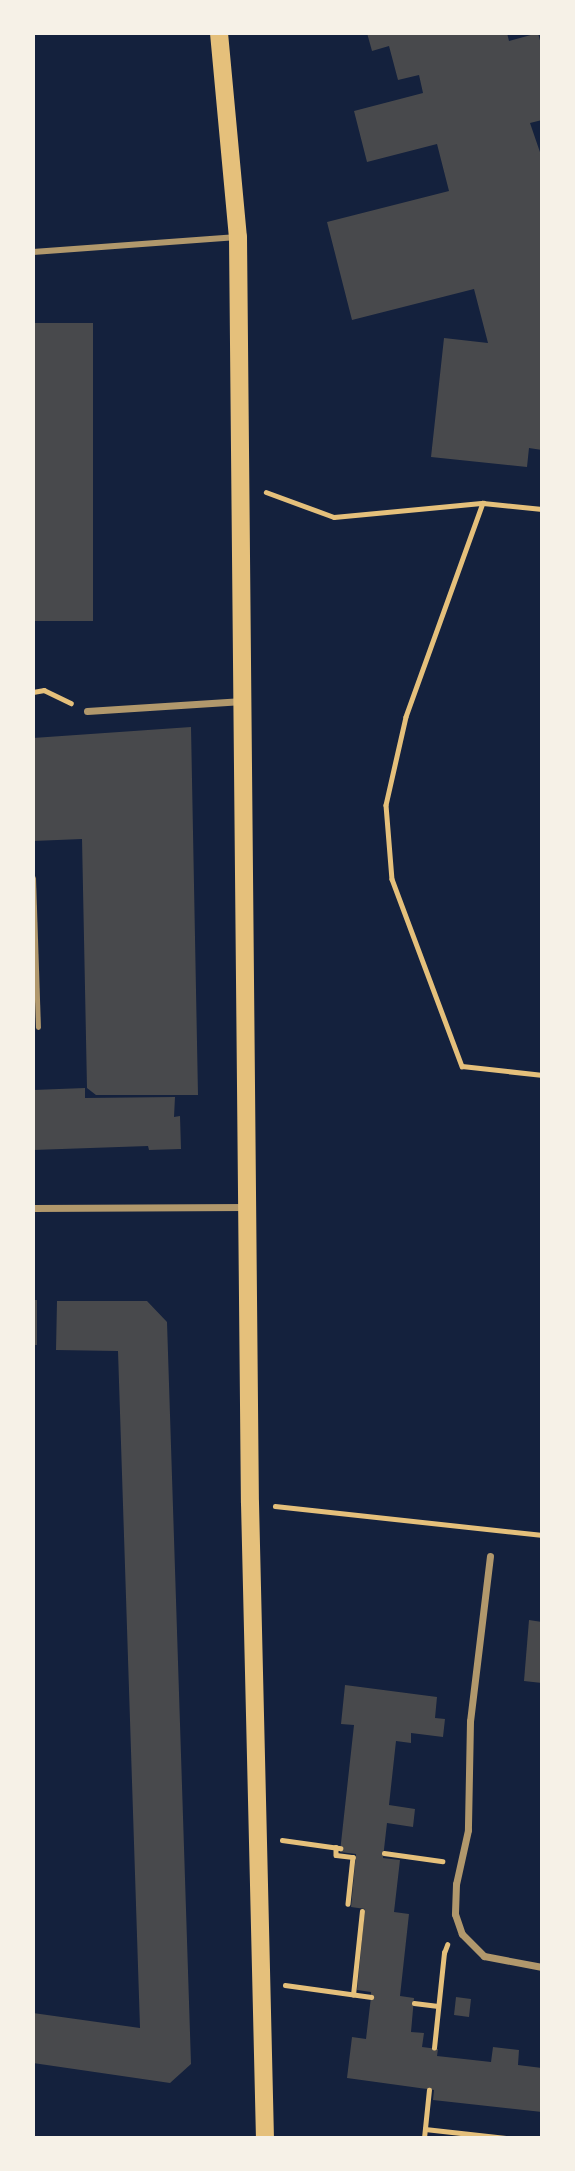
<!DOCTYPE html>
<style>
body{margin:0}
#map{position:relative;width:575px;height:2171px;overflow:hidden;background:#14213d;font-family:"Space Grotesk",sans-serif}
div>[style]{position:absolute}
.building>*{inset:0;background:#48494c}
.path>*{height:4.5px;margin:-2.25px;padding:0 2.25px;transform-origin:2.25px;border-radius:2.25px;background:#e5c07b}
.service>*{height:5px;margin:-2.5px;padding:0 2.5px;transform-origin:2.5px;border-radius:2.5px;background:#b1986c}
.pedestrian>*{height:6px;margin:-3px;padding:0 3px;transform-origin:3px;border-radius:3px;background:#b1986c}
.minor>*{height:7px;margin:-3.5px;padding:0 3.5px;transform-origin:3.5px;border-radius:3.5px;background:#b1986c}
.primary>*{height:18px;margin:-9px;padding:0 9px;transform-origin:9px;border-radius:9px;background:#e5c07b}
span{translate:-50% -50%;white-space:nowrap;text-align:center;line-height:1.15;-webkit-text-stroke:5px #f6f1e7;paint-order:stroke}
.frame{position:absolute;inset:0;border:35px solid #f6f1e7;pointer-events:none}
</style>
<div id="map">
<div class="building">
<i style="clip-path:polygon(367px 33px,507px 33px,509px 41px,538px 33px,542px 48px,542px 120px,530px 123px,542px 158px,542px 450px,529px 448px,527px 467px,431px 457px,444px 338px,488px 343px,474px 289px,352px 320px,327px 222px,449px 191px,437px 144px,367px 162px,354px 111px,423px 93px,419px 75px,398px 80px,389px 46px,372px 51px)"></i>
<i style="clip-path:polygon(33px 323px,93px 323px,93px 621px,33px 621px)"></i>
<i style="clip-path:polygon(191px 727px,198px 1095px,96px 1095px,87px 1088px,82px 839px,33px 841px,33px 738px)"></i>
<i style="clip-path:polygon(85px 1088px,85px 1098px,175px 1097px,174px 1117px,180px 1116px,181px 1149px,149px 1150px,148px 1146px,33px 1150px,33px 1090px)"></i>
<i style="clip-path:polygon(33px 1300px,37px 1300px,37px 1345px,33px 1345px)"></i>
<i style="clip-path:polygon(57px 1301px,147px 1301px,167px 1322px,191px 2064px,170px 2083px,33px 2063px,33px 2013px,140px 2028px,118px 1351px,56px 1350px)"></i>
<i style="clip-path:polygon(529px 1620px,542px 1622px,542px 1683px,524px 1681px)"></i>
<i style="clip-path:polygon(345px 1685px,437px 1697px,435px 1718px,445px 1719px,443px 1737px,411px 1733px,411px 1743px,396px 1741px,389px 1805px,415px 1809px,413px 1827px,387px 1823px,383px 1858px,400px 1860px,394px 1912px,409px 1914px,400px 1996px,414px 1998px,411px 2032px,424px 2033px,422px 2047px,438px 2049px,437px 2056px,491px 2062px,493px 2047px,519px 2050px,518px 2065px,542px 2068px,542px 2112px,433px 2100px,434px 2090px,347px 2078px,352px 2037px,366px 2039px,371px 1997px,371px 1992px,357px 1990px,365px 1909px,351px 1907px,356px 1854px,340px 1852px,354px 1725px,341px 1724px)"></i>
<i style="clip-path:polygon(456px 1997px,471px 1999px,469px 2017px,454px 2015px)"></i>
</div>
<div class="path">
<i style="left:266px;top:492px;width:72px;rotate:20.2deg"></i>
<i style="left:334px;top:517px;width:150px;rotate:-5.4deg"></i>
<i style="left:483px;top:503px;width:59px;rotate:5.8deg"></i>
<i style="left:483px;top:503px;width:227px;rotate:109.8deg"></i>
<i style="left:406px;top:717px;width:90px;rotate:102.8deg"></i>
<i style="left:386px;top:805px;width:74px;rotate:85.4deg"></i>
<i style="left:392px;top:879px;width:200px;rotate:69.5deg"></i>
<i style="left:462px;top:1066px;width:81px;rotate:6.4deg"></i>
<i style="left:33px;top:692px;width:11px;rotate:-10deg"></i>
<i style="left:44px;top:690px;width:30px;rotate:26deg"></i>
<i style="left:275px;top:1506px;width:269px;rotate:6.2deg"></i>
<i style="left:282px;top:1840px;width:59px;rotate:7.9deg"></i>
<i style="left:336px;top:1847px;width:8px;rotate:90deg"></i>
<i style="left:336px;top:1855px;width:17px;rotate:7deg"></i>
<i style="left:353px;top:1857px;width:47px;rotate:96.1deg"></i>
<i style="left:384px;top:1853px;width:59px;rotate:7.9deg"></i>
<i style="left:285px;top:1985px;width:87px;rotate:7.9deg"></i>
<i style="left:353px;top:1995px;width:84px;rotate:-83.9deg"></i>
<i style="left:414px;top:2003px;width:24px;rotate:7deg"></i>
<i style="left:434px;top:2048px;width:96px;rotate:-84deg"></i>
<i style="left:444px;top:1953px;width:9px;rotate:-69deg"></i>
<i style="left:425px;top:2129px;width:81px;rotate:6.3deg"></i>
<i style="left:424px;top:2138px;width:48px;rotate:-84.1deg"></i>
</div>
<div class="service">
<i style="left:33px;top:878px;width:149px;rotate:88.1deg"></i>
</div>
<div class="pedestrian">
<i style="left:33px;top:252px;width:205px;rotate:-4.2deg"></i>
</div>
<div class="minor">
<i style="left:87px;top:711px;width:156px;rotate:-3.7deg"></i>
<i style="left:33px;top:1208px;width:213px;rotate:-0.3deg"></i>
<i style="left:490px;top:1556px;width:166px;rotate:96.9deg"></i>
<i style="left:470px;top:1721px;width:109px;rotate:91.1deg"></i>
<i style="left:468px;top:1830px;width:55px;rotate:102.5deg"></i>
<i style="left:456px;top:1884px;width:30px;rotate:92deg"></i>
<i style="left:455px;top:1914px;width:21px;rotate:71deg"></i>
<i style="left:462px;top:1934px;width:31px;rotate:45deg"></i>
<i style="left:484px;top:1956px;width:59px;rotate:10.7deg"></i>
</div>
<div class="primary">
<i style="left:219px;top:33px;width:205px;rotate:84.7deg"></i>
<i style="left:238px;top:237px;width:1266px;rotate:89.46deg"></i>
<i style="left:250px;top:1503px;width:635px;rotate:88.65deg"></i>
</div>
<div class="frame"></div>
</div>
